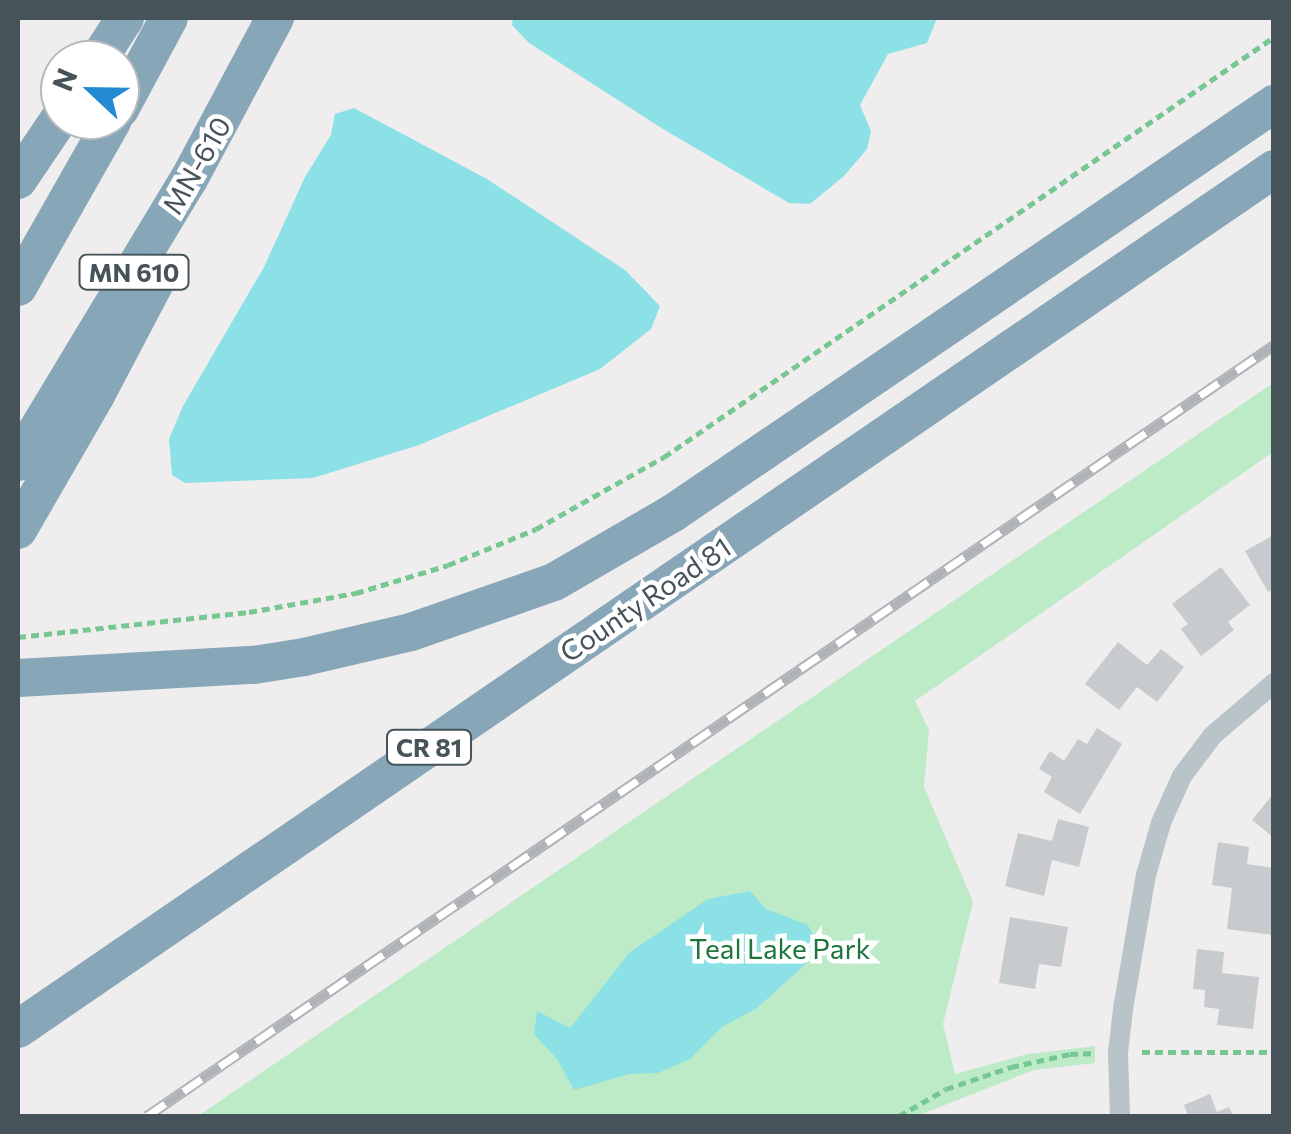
<!DOCTYPE html>
<style>
body{margin:0}
#map{position:relative;width:1291px;height:1134px;overflow:hidden;background:#efeded;font-family:Commissioner,sans-serif}
div>[style]{position:absolute}
.green>*{inset:0;background:#bdebc8}
.water>*{inset:0;background:#8ce1e6}
.building>*{inset:0;background:#c7cbce}
.path>*{height:5px;margin-top:-2.5px;transform-origin:0;background:repeating-linear-gradient(90deg,#77c793 0 8px,transparent 0 13px)}
.street>*{height:20px;margin:-10px;padding:0 10px;transform-origin:10px;border-radius:10px;background:#b9c4c9}
.highway>*{height:38px;margin:-19px;padding:0 19px;transform-origin:19px;border-radius:19px;background:#87a7b9}
.rail>*{height:11px;margin-top:-5.5px;transform-origin:0;background:repeating-linear-gradient(90deg,#fff 0 22px,#afb3b7 0 44px);box-sizing:border-box;border-block:2px solid #afb3b7}
span{translate:-50% -50%;white-space:nowrap;text-align:center;line-height:1.15;-webkit-text-stroke:9px #fff;paint-order:stroke}
.shield-label span{padding:2px 8px;background:#fff;border:2px solid;border-radius:8px;-webkit-text-stroke-width:0}
.shield-label{font-size:25px;color:#465359;font-weight:700}
.street-label{font-size:28px;color:#465359}
.park-label{font-size:28px;color:#1c753b}
.frame{position:absolute;inset:0;border:20px solid #465359;pointer-events:none}
.north{position:absolute;left:40px;top:40px;width:100px;height:100px;box-sizing:border-box;background:#fff;border:2px solid #b5babd;border-radius:50%;rotate:292deg;font-size:28px;font-weight:700;line-height:40px;text-align:center;color:#465359}
.north::after{content:'';display:block;margin:auto;width:35px;height:45px;background:#248bd3;clip-path:polygon(50% 0,100% 100%,50% 72%,0 100%)}
</style>
<div id="map">
<div class="green">
<i style="clip-path:polygon(1273px 383px,1273px 452px,915px 701px,929px 730px,924px 787px,973px 902px,943px 1024px,955px 1074px,1028px 1054px,1095px 1046px,1095px 1063px,1034px 1070px,917px 1116px,198px 1116px)"></i>
</div>
<div class="water">
<i style="clip-path:polygon(513px 18px,937px 18px,927px 43px,888px 54px,860px 105px,871px 131px,867px 149px,844px 176px,810px 204px,789px 203px,663px 129px,529px 43px,512px 25px)"></i>
<i style="clip-path:polygon(354px 108px,487px 179px,625px 270px,660px 306px,651px 329px,600px 369px,419px 445px,313px 478px,185px 483px,172px 475px,169px 439px,183px 406px,264px 267px,305px 177px,331px 135px,335px 114px)"></i>
<i style="clip-path:polygon(750px 891px,766px 909px,808px 925px,814px 937px,808px 962px,757px 1008px,722px 1027px,690px 1059px,658px 1073px,629px 1074px,574px 1090px,557px 1059px,534px 1034px,537px 1011px,570px 1028px,630px 952px,708px 899px)"></i>
</div>
<div class="building">
<i style="clip-path:polygon(1274px 535px,1274px 589px,1268px 592px,1245px 551px)"></i>
<i style="clip-path:polygon(1221px 567px,1250px 605px,1228px 622px,1234px 630px,1201px 656px,1181px 629px,1188px 624px,1172px 604px)"></i>
<i style="clip-path:polygon(1118px 642px,1147px 665px,1161px 649px,1184px 667px,1157px 702px,1137px 687px,1119px 710px,1085px 684px)"></i>
<i style="clip-path:polygon(1097px 728px,1122px 744px,1080px 814px,1044px 792px,1052px 777px,1039px 769px,1050px 751px,1064px 761px,1078px 739px,1087px 744px)"></i>
<i style="clip-path:polygon(1274px 793px,1274px 838px,1252px 820px)"></i>
<i style="clip-path:polygon(1058px 819px,1089px 827px,1079px 867px,1052px 860px,1044px 896px,1005px 886px,1018px 833px,1052px 841px)"></i>
<i style="clip-path:polygon(1218px 842px,1249px 847px,1247px 864px,1274px 868px,1273px 935px,1227px 929px,1232px 888px,1212px 885px)"></i>
<i style="clip-path:polygon(1010px 917px,1068px 927px,1061px 967px,1039px 964px,1035px 989px,999px 983px)"></i>
<i style="clip-path:polygon(1197px 949px,1224px 952px,1222px 973px,1259px 977px,1253px 1029px,1217px 1025px,1219px 1009px,1204px 1007px,1205px 990px,1193px 989px)"></i>
<i style="clip-path:polygon(1210px 1094px,1217px 1112px,1229px 1107px,1233px 1116px,1188px 1116px,1184px 1105px)"></i>
</div>
<div class="path">
<i style="left:18px;top:637px;width:232px;rotate:-6.2deg"></i>
<i style="left:249px;top:612px;width:109px;rotate:-10.1deg"></i>
<i style="left:356px;top:593px;width:96px;rotate:-16.9deg"></i>
<i style="left:448px;top:565px;width:95px;rotate:-22.2deg"></i>
<i style="left:536px;top:529px;width:147px;rotate:-29.4deg"></i>
<i style="left:664px;top:457px;width:741px;rotate:-34.55deg"></i>
<i style="left:1142px;top:1052px;width:132px"></i>
<i style="left:899px;top:1116px;width:54px;rotate:-29.9deg"></i>
<i style="left:946px;top:1089px;width:69px;rotate:-18.7deg"></i>
<i style="left:1011px;top:1067px;width:60px;rotate:-12.4deg"></i>
<i style="left:1070px;top:1054px;width:26px;rotate:-2deg"></i>
</div>
<div class="street">
<i style="left:1120px;top:1116px;width:63px;rotate:-91.8deg"></i>
<i style="left:1118px;top:1053px;width:44px;rotate:-83.5deg"></i>
<i style="left:1123px;top:1009px;width:136px;rotate:-80.3deg"></i>
<i style="left:1146px;top:875px;width:54px;rotate:-73.9deg"></i>
<i style="left:1161px;top:823px;width:51px;rotate:-65.9deg"></i>
<i style="left:1182px;top:776px;width:51px;rotate:-52.9deg"></i>
<i style="left:1213px;top:735px;width:80px;rotate:-40.4deg"></i>
</div>
<div class="highway">
<i style="left:98px;top:60px;width:50px;rotate:-57.3deg"></i>
<i style="left:120px;top:109px;width:103px;rotate:-61.7deg"></i>
<i style="left:18px;top:180px;width:75px;rotate:-55.9deg"></i>
<i style="left:18px;top:287px;width:192px;rotate:-60.4deg"></i>
<i style="left:18px;top:462px;width:331px;rotate:-58.9deg"></i>
<i style="left:189px;top:179px;width:183px;rotate:-61.9deg"></i>
<i style="left:18px;top:530px;width:156px;rotate:-60deg"></i>
<i style="left:96px;top:395px;width:138px;rotate:-62.3deg"></i>
<i style="left:18px;top:678px;width:236px;rotate:-3.2deg"></i>
<i style="left:254px;top:665px;width:51px;rotate:-9.1deg"></i>
<i style="left:304px;top:657px;width:110px;rotate:-13.2deg"></i>
<i style="left:411px;top:632px;width:151px;rotate:-19.3deg"></i>
<i style="left:554px;top:582px;width:138px;rotate:-30.1deg"></i>
<i style="left:673px;top:513px;width:727px;rotate:-34.24deg"></i>
<i style="left:18px;top:1029px;width:1522px;rotate:-34.4deg"></i>
</div>
<div class="rail">
<i style="left:147px;top:1116px;width:1365px;rotate:-34.38deg"></i>
</div>
<div class="shield-label">
<span style="left:134px;top:272px">MN 610</span>
<span style="left:429px;top:747px">CR 81</span>
</div>
<div class="street-label">
<span style="left:196px;top:165px;rotate:-60deg">MN-610</span>
<span style="left:645px;top:599px;rotate:-34deg">County Road 81</span>
</div>
<div class="park-label">
<span style="left:780px;top:948px">Teal Lake Park</span>
</div>
<div class="frame"></div>
<div class="north">N</div>
</div>
